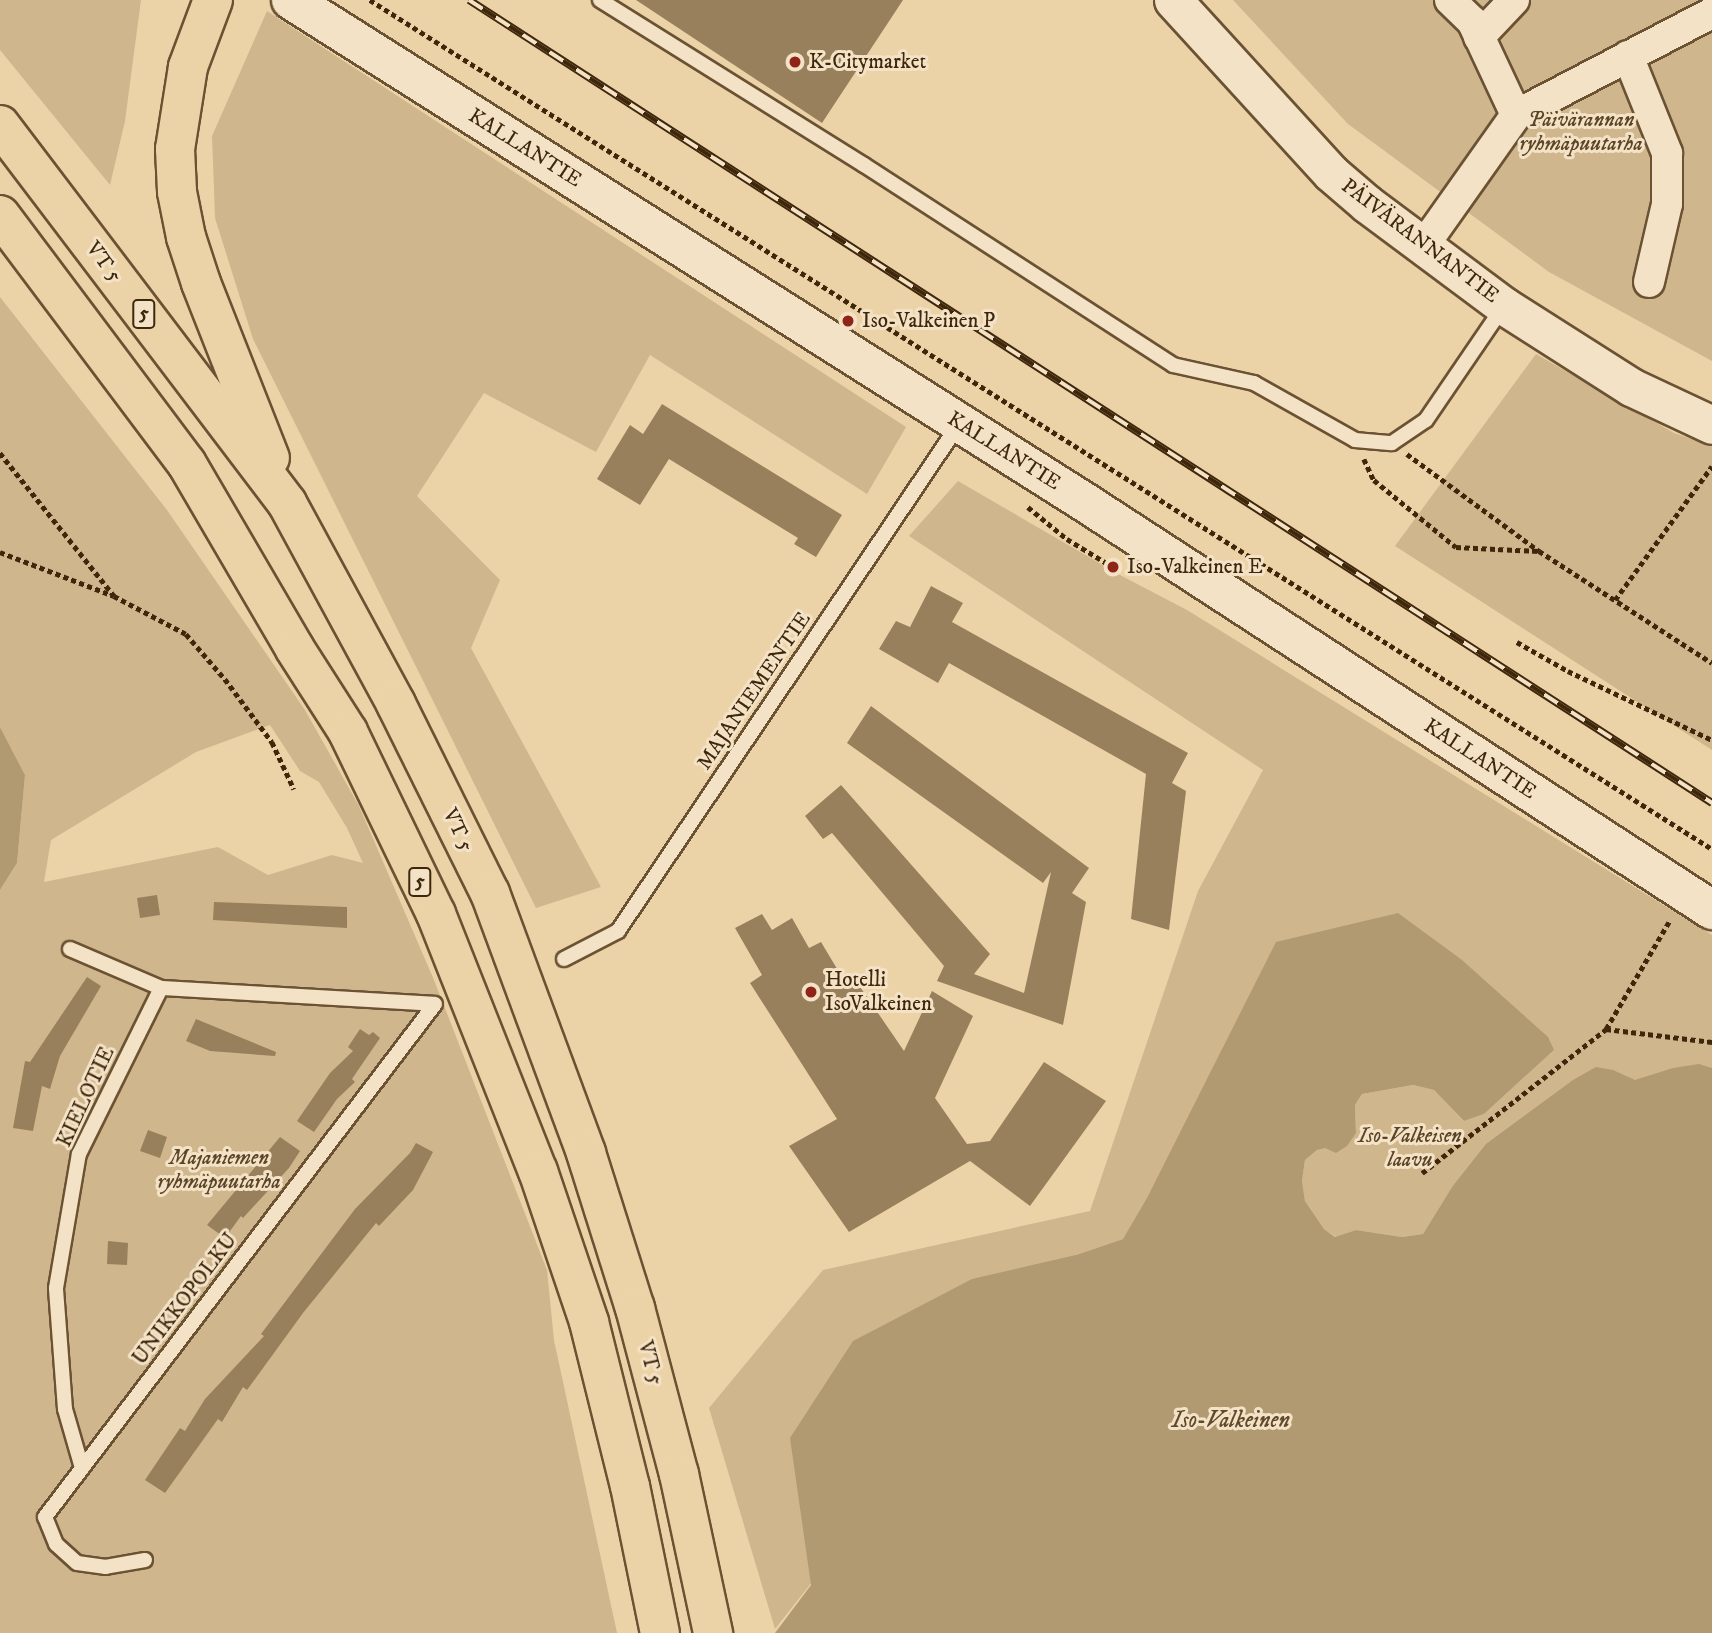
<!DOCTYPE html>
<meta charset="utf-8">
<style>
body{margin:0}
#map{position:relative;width:1712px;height:1633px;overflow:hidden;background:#ecd3a7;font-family:"IM FELL DW Pica",serif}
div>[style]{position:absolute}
.green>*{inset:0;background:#cfb68d}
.water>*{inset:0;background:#b19972}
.building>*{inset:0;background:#99805d}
.path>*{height:4.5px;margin-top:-2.25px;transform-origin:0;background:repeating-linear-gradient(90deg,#3f270c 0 5px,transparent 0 8.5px)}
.roads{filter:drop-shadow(2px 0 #6a5233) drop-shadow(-2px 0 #6a5233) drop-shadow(0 2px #6a5233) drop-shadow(0 -2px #6a5233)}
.service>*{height:14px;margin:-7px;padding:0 7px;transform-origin:7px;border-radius:7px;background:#f3e2c6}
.minor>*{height:30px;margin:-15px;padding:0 15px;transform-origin:15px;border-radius:15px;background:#f3e2c6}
.tertiary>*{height:37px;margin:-18.5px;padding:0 18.5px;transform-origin:18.5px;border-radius:18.5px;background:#f3e2c6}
.secondary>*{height:38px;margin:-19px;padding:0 19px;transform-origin:19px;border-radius:19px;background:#f3e2c6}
.motorway>*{height:38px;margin:-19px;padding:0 19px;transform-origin:19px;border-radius:19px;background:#ecd3a7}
.rail>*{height:8px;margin-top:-4px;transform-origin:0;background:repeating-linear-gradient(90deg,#f3e2c6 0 16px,#3f270c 0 32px);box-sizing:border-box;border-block:2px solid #3f270c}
.dots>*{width:19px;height:19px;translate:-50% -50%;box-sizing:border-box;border:4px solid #f3e2c6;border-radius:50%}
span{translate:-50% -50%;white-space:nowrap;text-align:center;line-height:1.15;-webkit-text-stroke:6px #f3e2c6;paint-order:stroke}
.shield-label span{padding:2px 5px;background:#f3e2c6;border:2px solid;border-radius:5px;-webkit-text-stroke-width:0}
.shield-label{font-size:19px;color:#3f270c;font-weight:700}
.poi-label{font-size:21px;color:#3f270c}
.left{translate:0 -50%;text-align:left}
.park-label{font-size:21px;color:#5c4426;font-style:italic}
.street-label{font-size:21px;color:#3f270c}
.water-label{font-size:23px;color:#61492b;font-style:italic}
</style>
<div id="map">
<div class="green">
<i style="clip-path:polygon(0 0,141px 0,125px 121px,110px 185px,0 50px)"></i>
<i style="clip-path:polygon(1233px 0,1712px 0,1712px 361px,1549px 272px,1348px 124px)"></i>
<i style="clip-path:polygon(267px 11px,906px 427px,867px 494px,650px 355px,596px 452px,484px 393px,417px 496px,500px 580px,471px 648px,601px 887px,536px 908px,253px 339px,215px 218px,212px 136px)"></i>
<i style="clip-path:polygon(evenodd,0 297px,167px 510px,305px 710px,359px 806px,434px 980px,547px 1270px,554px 1340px,617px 1633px,0 1633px,0 890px,17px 863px,25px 775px,0 727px,0 297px,270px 725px,300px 771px,319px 782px,347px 828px,363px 863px,332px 855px,268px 875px,218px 847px,44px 882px,51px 840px,196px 752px,270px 725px)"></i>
<i style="clip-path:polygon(1536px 354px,1674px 433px,1712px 446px,1712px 750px,1395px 546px)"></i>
<i style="clip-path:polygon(958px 481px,1120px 575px,1187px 610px,1712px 935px,1712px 1214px,1452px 1187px,1423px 1234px,1402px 1237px,1356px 1230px,1336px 1237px,1324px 1229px,1305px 1201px,1302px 1181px,1305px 1160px,1317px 1150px,1356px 1133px,1355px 1105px,1362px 1094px,1413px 1085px,1434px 1090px,1464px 1121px,1484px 1114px,1554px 1050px,1383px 1066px,1123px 1239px,1076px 1255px,982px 1367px,775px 1629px,709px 1408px,823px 1270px,1090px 1211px,1198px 891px,1263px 770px,909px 536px)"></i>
</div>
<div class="water">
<i style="clip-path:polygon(0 727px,25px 775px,17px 863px,0 890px)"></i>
<i style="clip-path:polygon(1398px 913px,1462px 960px,1548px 1037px,1554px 1050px,1484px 1114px,1464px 1121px,1434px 1090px,1413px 1085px,1362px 1094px,1355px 1105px,1356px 1133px,1347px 1146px,1336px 1153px,1325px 1148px,1317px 1150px,1305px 1160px,1302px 1181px,1305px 1201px,1324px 1229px,1335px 1237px,1356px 1230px,1402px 1237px,1423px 1234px,1452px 1187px,1486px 1144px,1573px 1080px,1596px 1067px,1613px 1070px,1635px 1080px,1673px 1068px,1699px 1064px,1712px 1068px,1712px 1633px,775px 1633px,811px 1585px,790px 1438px,853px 1341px,972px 1279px,1076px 1255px,1123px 1239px,1147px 1198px,1276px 942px)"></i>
</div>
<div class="building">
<i style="clip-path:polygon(636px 0,903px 0,822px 123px)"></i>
<i style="clip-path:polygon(662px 404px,842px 515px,816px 557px,794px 544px,798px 538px,669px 459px,640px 505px,597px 479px,630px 425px,643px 434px)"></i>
<i style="clip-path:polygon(931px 586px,963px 603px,952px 622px,1188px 753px,1172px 783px,1186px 791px,1169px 930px,1131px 919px,1146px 774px,949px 663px,938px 683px,879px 649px,896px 621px,910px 627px)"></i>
<i style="clip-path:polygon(871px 706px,1089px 868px,1072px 893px,1086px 902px,1063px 1025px,937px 981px,944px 966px,832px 833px,823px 839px,805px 816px,841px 785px,990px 954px,974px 974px,1024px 993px,1051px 872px,1043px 883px,847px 743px)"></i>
<i style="clip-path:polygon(157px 895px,160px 915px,140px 918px,137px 898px)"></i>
<i style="clip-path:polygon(214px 902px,347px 907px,347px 928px,213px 920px)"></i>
<i style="clip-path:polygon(762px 914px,772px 930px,792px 918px,809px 948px,821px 942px,845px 982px,854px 978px,904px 1051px,932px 991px,973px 1016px,935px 1098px,967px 1144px,990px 1141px,1044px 1062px,1106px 1101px,1030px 1206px,970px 1161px,849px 1232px,789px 1146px,837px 1119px,750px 983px,762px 975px,735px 928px)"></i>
<i style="clip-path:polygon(87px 977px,101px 986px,60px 1056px,50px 1089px,42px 1086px,33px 1131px,13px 1128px,25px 1061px,30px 1062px)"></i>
<i style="clip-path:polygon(196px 1019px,276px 1052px,275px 1056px,210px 1051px,186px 1041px)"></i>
<i style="clip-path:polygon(360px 1029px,369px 1035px,373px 1032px,380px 1038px,352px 1079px,355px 1082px,337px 1099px,314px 1132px,297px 1121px,330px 1073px,353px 1051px,348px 1047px)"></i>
<i style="clip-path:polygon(148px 1130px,167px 1137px,160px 1158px,140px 1151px)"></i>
<i style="clip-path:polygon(280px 1137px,300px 1151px,289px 1168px,243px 1218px,241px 1216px,225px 1238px,207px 1225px)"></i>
<i style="clip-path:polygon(416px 1143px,433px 1152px,413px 1190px,379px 1226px,376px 1223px,303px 1313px,247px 1390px,243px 1387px,222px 1422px,218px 1419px,165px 1493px,145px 1480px,180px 1428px,185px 1431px,205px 1399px,264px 1336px,261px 1334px,355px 1209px,410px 1153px)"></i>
<i style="clip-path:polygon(108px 1241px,128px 1243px,127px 1265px,107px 1264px)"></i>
</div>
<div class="path">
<i style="left:370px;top:0;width:1588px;rotate:32.32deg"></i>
<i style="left:0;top:453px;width:183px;rotate:51.4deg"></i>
<i style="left:114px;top:596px;width:81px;rotate:27.8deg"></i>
<i style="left:186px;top:634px;width:60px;rotate:49.1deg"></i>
<i style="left:225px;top:679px;width:79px;rotate:53.3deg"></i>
<i style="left:272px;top:742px;width:52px;rotate:64.9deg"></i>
<i style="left:1407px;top:454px;width:164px;rotate:36.3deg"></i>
<i style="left:1539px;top:551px;width:206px;rotate:32.9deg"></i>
<i style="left:1364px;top:459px;width:23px;rotate:65deg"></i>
<i style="left:1374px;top:480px;width:106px;rotate:39.3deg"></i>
<i style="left:1456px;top:547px;width:83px;rotate:2.8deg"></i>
<i style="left:1028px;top:507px;width:50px;rotate:39.4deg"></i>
<i style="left:1067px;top:539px;width:54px;rotate:31.3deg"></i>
<i style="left:0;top:552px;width:122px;rotate:21.1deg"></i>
<i style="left:1615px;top:600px;width:165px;rotate:-54.1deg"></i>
<i style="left:1517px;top:642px;width:59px;rotate:29.6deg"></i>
<i style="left:1568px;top:671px;width:160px;rotate:25.6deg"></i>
<i style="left:1606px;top:1029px;width:107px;rotate:7deg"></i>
<i style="left:1422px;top:1173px;width:234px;rotate:-38deg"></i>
<i style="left:1606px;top:1029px;width:126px;rotate:-59.6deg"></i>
</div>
<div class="roads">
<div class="service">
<i style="left:600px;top:0;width:311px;rotate:32deg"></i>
<i style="left:864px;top:165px;width:368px;rotate:32.9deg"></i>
<i style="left:1173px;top:365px;width:83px;rotate:12.5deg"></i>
<i style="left:1254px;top:383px;width:116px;rotate:29.4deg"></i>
<i style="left:1355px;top:440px;width:37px;rotate:5deg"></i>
<i style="left:1392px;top:443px;width:41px;rotate:-34.1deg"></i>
<i style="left:1426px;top:420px;width:137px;rotate:-55.7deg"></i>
<i style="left:70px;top:949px;width:99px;rotate:23.2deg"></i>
<i style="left:564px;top:959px;width:61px;rotate:-27.4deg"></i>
<i style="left:618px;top:931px;width:611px;rotate:-56.08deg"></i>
<i style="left:82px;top:1468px;width:61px;rotate:-106.1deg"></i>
<i style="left:65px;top:1409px;width:121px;rotate:-94.3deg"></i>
<i style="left:56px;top:1288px;width:136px;rotate:-80.3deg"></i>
<i style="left:79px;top:1154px;width:185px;rotate:-63.7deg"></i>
<i style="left:161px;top:988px;width:274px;rotate:3.3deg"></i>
<i style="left:145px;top:1560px;width:40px;rotate:170deg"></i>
<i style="left:106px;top:1567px;width:29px;rotate:-172deg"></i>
<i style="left:77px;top:1563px;width:28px;rotate:-138deg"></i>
<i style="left:56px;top:1544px;width:29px;rotate:-112deg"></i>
<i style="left:45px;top:1517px;width:644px;rotate:-52.76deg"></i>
</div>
<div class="minor">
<i style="left:1450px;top:0;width:30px;rotate:44deg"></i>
<i style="left:1472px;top:21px;width:104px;rotate:64.9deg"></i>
<i style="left:1479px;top:37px;width:51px;rotate:-46.6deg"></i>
<i style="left:1628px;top:56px;width:105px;rotate:68.1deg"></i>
<i style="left:1667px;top:153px;width:51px;rotate:90deg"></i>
<i style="left:1667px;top:204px;width:80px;rotate:103deg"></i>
<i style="left:1424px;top:245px;width:159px;rotate:-54.7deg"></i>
<i style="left:1516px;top:115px;width:221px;rotate:-27.5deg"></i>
</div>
<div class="tertiary">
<i style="left:1173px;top:0;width:234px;rotate:47.6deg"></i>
<i style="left:1331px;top:173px;width:48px;rotate:40.7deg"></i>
<i style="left:1367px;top:204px;width:171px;rotate:36.7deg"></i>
<i style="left:1504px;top:306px;width:151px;rotate:32.5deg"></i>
<i style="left:1631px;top:387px;width:89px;rotate:25.1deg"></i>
</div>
<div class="secondary">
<i style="left:291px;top:0;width:941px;rotate:32.32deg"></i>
<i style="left:1086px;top:503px;width:747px;rotate:33.03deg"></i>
</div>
<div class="motorway">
<i style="left:213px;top:0;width:72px;rotate:110.5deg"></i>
<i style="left:188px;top:67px;width:83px;rotate:99deg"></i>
<i style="left:175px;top:149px;width:43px;rotate:87.3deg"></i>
<i style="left:177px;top:192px;width:46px;rotate:78.7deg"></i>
<i style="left:186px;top:237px;width:48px;rotate:71.9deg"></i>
<i style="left:201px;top:283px;width:188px;rotate:68.5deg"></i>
<i style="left:0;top:125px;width:475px;rotate:52.8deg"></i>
<i style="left:287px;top:503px;width:229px;rotate:61.5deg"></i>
<i style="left:396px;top:704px;width:211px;rotate:63.6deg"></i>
<i style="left:490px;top:893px;width:277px;rotate:69.7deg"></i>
<i style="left:586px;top:1153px;width:163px;rotate:72.5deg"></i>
<i style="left:635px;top:1308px;width:172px;rotate:75.2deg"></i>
<i style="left:679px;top:1474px;width:163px;rotate:77.9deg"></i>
<i style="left:0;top:215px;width:311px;rotate:53.1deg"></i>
<i style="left:187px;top:464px;width:214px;rotate:59.7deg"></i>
<i style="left:295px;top:649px;width:98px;rotate:57.4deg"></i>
<i style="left:348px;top:732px;width:202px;rotate:64.2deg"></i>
<i style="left:436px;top:914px;width:277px;rotate:68.4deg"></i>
<i style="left:538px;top:1171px;width:159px;rotate:71.3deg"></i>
<i style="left:589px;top:1322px;width:169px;rotate:76deg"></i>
<i style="left:630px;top:1486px;width:150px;rotate:78.5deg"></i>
</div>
</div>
<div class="rail">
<i style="left:469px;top:0;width:1480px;rotate:32.86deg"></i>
</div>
<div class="dots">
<i style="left:795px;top:62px;background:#8f2418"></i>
<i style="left:848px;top:321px;background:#8f2418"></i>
<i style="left:1113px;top:567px;background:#8f2418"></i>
<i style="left:811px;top:992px;background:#8f2418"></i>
</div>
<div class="shield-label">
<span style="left:144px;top:314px">5</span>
<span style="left:420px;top:882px">5</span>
</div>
<div class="poi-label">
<span class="left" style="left:809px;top:62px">K-Citymarket</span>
<span class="left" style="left:862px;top:321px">Iso-Valkeinen P</span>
<span class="left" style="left:1127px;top:567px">Iso-Valkeinen E</span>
<span class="left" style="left:825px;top:992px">Hotelli<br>IsoValkeinen</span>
</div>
<div class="park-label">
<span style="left:1581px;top:132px">Päivärannan<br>ryhmäpuutarha</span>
<span style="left:1410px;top:1148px">Iso-Valkeisen<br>laavu</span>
<span style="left:219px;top:1170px">Majaniemen<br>ryhmäpuutarha</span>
</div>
<div class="street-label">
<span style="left:525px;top:148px;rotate:32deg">KALLANTIE</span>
<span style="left:1420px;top:241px;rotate:37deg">PÄIVÄRANNANTIE</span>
<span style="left:104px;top:262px;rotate:53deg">VT 5</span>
<span style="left:1004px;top:451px;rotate:32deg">KALLANTIE</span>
<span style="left:754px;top:691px;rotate:-56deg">MAJANIEMENTIE</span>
<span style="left:1480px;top:759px;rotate:33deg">KALLANTIE</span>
<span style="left:458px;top:830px;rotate:64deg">VT 5</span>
<span style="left:86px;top:1097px;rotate:-65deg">KIELOTIE</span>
<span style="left:185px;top:1299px;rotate:-53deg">UNIKKOPOLKU</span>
<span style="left:650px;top:1363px;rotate:75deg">VT 5</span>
</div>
<div class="water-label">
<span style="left:1231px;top:1421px">Iso-Valkeinen</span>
</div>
</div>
